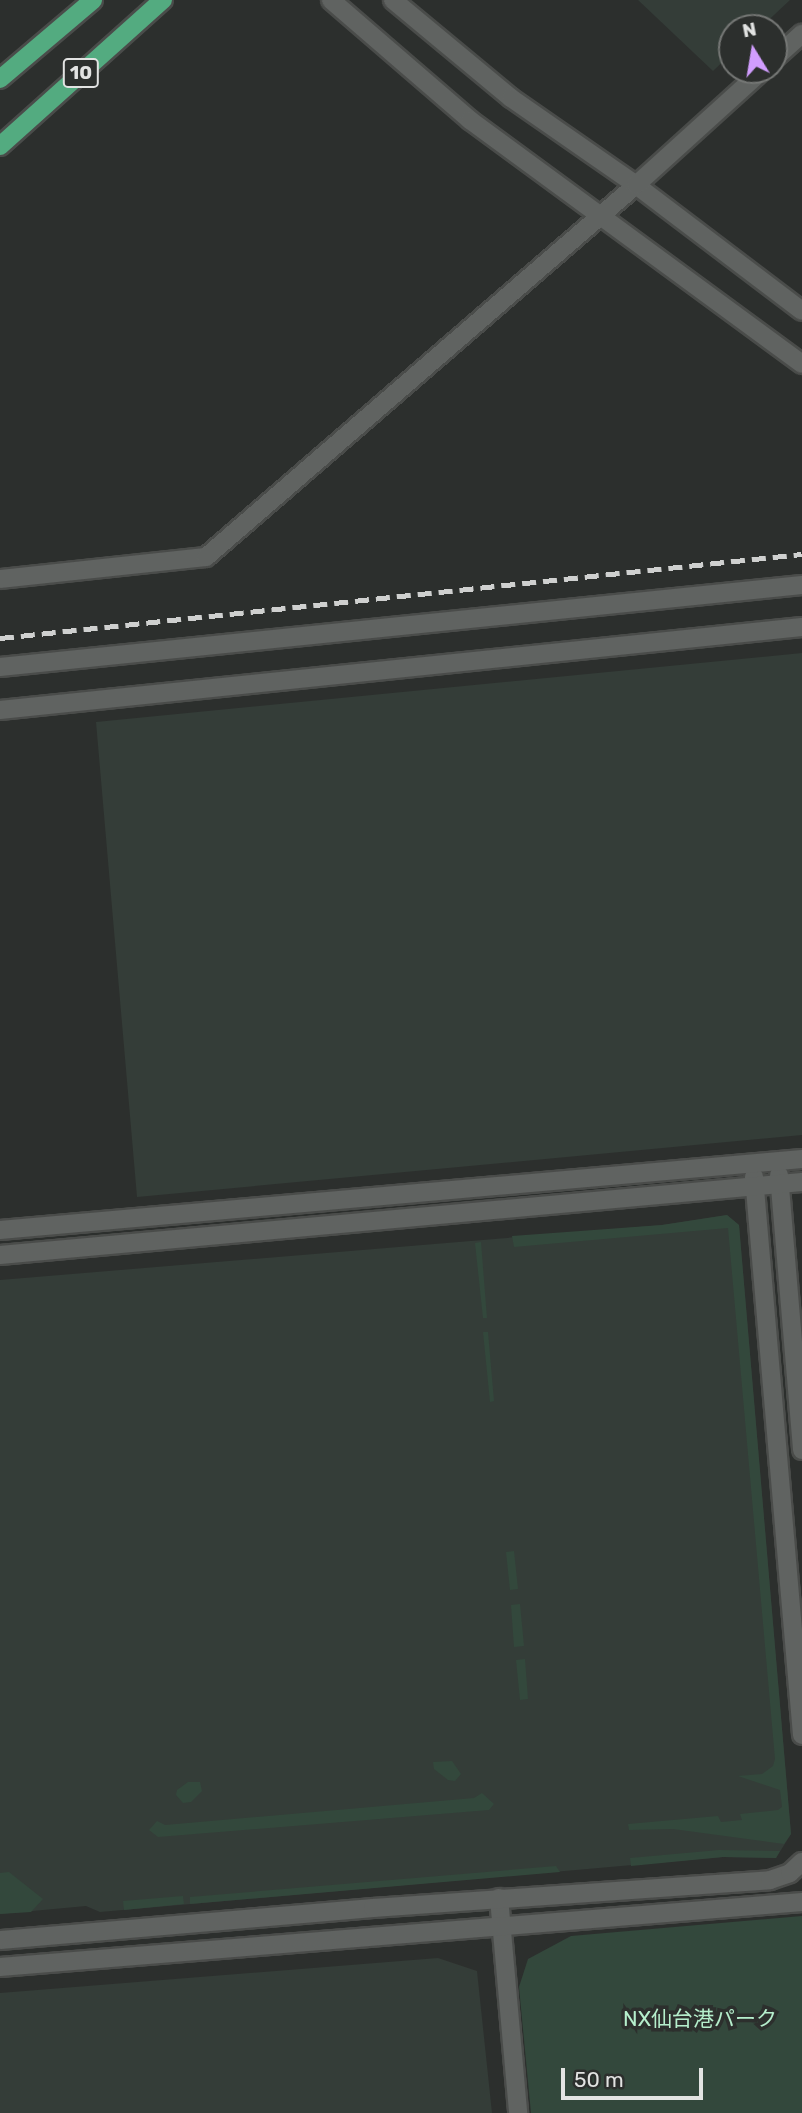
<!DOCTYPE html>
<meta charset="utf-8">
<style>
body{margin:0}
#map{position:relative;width:802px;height:2113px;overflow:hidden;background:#2c2f2d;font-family:Rubik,"Noto Sans JP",sans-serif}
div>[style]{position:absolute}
.built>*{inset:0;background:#343d38}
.green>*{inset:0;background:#33483c}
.roads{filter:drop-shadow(2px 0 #4a4c4a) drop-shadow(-2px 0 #4a4c4a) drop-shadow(0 2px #4a4c4a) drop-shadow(0 -2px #4a4c4a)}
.minor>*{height:18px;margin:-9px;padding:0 9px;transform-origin:9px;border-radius:9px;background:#606361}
.major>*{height:18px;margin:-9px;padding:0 9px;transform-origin:9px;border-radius:9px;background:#53ab80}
.rail>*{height:5px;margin-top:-2.5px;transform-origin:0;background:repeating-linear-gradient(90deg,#cfd0cf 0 14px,transparent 0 21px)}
span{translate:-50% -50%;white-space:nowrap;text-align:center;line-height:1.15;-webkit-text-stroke:7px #2c2f2d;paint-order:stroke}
.shield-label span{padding:2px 5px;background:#2c2f2d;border:2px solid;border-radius:5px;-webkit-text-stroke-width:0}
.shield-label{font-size:19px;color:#e2e3e2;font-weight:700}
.park-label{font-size:21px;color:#b5eecc}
.north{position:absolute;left:718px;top:14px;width:70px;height:70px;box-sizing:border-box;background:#2c2f2d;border:2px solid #757775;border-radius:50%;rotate:349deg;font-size:19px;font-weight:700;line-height:28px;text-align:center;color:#e2e3e2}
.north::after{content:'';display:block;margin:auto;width:24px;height:32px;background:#d19dfe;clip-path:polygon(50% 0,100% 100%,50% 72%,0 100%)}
.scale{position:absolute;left:561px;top:2068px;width:142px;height:32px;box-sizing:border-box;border:4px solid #e2e3e2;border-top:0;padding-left:9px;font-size:21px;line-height:24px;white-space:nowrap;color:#e2e3e2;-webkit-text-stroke:5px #2c2f2d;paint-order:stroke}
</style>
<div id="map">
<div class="built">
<i style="clip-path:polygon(638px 0,790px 0,760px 28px,732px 28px,732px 53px,713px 71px)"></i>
<i style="clip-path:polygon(802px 653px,802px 1135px,137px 1197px,96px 722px)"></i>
<i style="clip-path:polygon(727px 1215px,739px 1225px,791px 1834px,776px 1858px,723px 1857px,100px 1912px,86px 1906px,0 1914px,0 1280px,662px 1225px)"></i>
<i style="clip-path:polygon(438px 1958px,477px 1971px,492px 2113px,0 2113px,0 1993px)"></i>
</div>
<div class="green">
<i style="clip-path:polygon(727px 1215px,739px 1225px,791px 1834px,784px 1844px,673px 1829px,629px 1830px,628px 1824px,718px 1816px,721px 1822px,742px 1820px,740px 1814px,778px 1810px,782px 1807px,780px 1790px,738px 1776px,762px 1774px,773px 1766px,775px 1759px,728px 1228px,514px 1247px,512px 1236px,662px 1225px)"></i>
<i style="clip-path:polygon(481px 1242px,487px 1318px,483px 1318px,475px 1243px)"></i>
<i style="clip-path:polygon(483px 1332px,488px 1332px,494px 1401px,490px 1402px)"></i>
<i style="clip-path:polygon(514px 1551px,518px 1589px,510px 1590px,506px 1552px)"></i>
<i style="clip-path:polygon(520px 1604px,524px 1646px,514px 1647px,511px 1605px)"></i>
<i style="clip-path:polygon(525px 1659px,528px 1699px,520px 1700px,516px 1660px)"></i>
<i style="clip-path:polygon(452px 1761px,461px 1774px,455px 1781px,448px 1780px,434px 1769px,433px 1762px)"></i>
<i style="clip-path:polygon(188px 1782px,200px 1782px,202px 1791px,191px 1802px,183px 1803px,176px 1795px,177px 1790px)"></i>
<i style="clip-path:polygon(482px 1793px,494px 1804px,489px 1810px,158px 1837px,149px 1830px,157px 1821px,165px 1825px,474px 1798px)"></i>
<i style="clip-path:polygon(719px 1850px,780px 1851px,776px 1858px,723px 1857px,631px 1866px,630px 1858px)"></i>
<i style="clip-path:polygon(556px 1866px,560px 1872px,190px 1904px,190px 1897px)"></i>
<i style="clip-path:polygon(9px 1872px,43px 1899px,31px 1912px,0 1914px,0 1873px)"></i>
<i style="clip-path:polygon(183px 1896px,184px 1904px,124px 1910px,123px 1901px)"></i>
<i style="clip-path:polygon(802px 1916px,802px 2113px,531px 2113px,519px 1987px,528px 1959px,571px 1936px)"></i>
</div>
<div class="roads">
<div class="minor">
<i style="left:331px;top:0;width:184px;rotate:40.8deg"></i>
<i style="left:470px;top:120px;width:412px;rotate:36.3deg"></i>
<i style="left:393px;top:0;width:153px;rotate:39.7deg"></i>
<i style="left:511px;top:98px;width:152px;rotate:34.8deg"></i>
<i style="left:636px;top:185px;width:208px;rotate:37.2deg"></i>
<i style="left:774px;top:59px;width:38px;rotate:-42deg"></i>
<i style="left:0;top:579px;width:207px;rotate:-6.1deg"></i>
<i style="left:206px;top:557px;width:569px;rotate:-40.86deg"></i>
<i style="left:636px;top:185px;width:171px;rotate:-42.2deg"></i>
<i style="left:0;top:667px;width:806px;rotate:-5.84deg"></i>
<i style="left:0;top:710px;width:806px;rotate:-5.91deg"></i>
<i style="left:779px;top:1175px;width:276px;rotate:85.2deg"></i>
<i style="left:754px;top:1177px;width:560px;rotate:85.08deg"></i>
<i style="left:0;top:1230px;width:805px;rotate:-5.06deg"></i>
<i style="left:0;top:1255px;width:805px;rotate:-5.2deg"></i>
<i style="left:499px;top:1898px;width:216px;rotate:84.9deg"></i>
<i style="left:0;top:1940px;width:374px;rotate:-4.9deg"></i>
<i style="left:373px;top:1908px;width:398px;rotate:-4deg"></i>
<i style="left:770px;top:1880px;width:21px;rotate:-19deg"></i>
<i style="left:790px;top:1873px;width:16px;rotate:-43deg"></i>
<i style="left:0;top:1967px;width:805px;rotate:-4.63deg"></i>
</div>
<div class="major">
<i style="left:0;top:79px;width:122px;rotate:-40.3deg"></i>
<i style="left:0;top:146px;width:219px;rotate:-41.9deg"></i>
</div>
</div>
<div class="rail">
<i style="left:0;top:638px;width:806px;rotate:-5.98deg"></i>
</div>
<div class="shield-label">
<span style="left:81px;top:73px">10</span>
</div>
<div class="park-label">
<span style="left:700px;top:2019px">NX仙台港パーク</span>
</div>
<div class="north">N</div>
<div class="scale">50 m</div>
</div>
